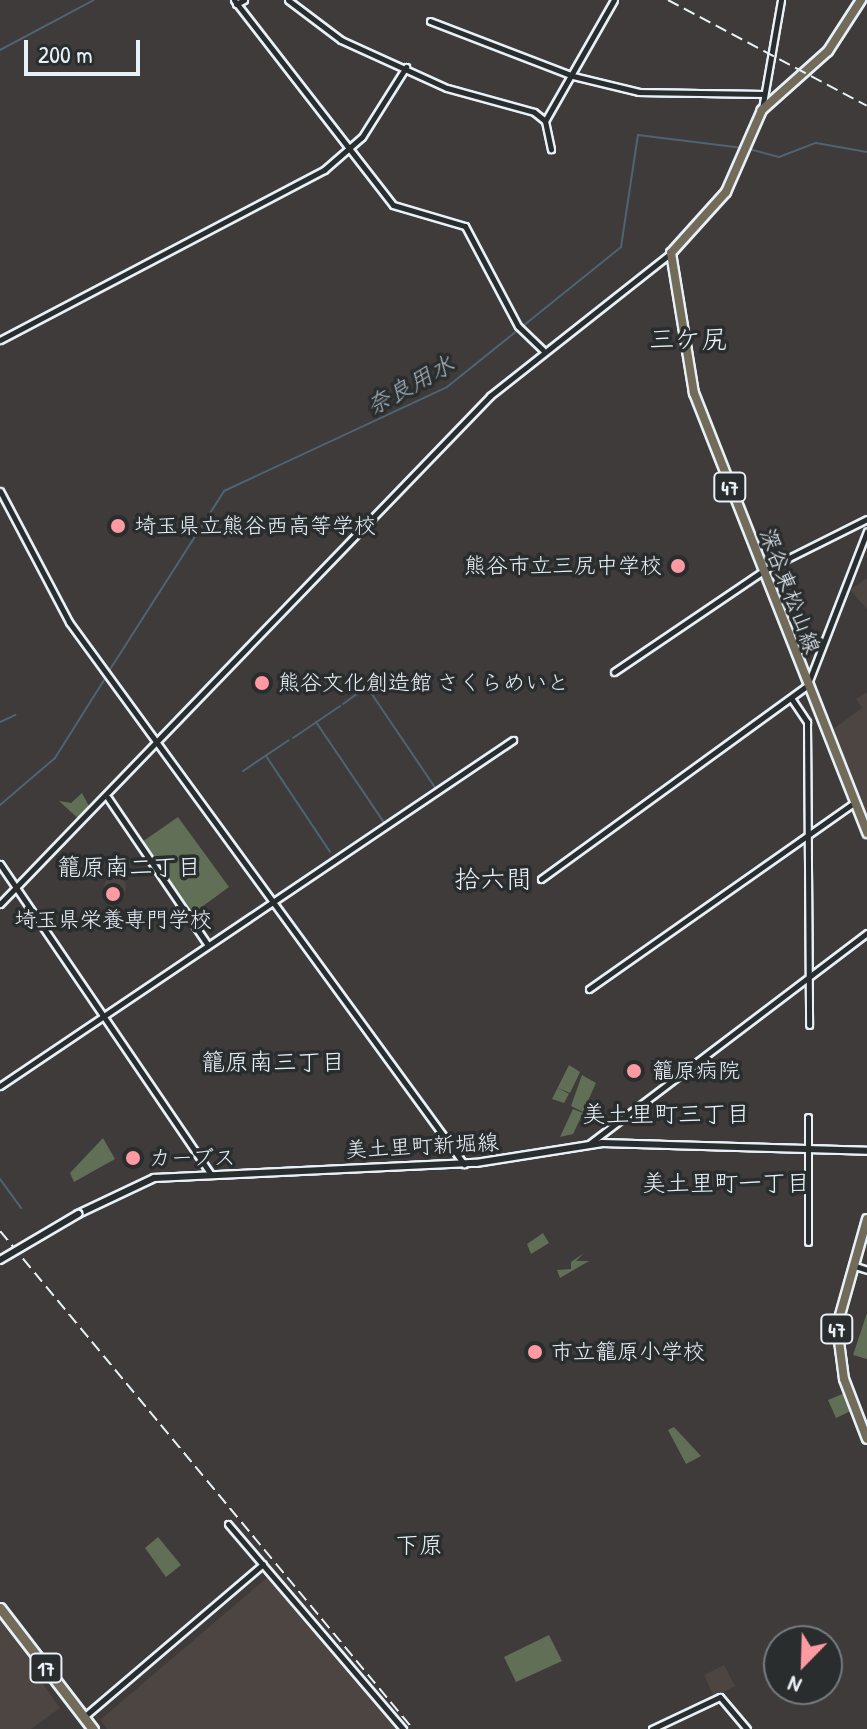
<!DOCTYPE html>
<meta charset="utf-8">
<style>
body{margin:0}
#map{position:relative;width:867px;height:1729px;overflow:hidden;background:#3e3b3a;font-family:"Patrick Hand","Klee One",sans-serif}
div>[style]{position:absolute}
.built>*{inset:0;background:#4c4542}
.round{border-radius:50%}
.green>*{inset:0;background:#626f57}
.stream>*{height:2px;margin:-1px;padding:0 1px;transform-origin:1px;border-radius:1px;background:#4f6372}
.roads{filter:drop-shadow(2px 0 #e8f1f8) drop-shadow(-2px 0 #e8f1f8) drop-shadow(0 2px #e8f1f8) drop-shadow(0 -2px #e8f1f8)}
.tertiary>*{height:5px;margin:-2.5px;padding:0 2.5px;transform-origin:2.5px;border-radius:2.5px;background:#2a2d2e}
.secondary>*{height:6px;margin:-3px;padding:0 3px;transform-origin:3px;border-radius:3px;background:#2a2d2e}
.primary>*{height:8px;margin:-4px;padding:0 4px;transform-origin:4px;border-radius:4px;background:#736b5a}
.trunk>*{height:9px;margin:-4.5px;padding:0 4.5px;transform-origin:4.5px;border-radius:4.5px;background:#736b5a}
.rail>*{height:2px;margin-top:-1px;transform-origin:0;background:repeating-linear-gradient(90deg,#e8f1f8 0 12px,transparent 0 18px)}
.bridges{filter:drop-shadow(2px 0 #e8f1f8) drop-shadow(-2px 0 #e8f1f8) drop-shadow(0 2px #e8f1f8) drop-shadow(0 -2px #e8f1f8)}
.secondary-bridge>*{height:6px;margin:-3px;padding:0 3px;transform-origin:3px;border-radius:3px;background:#2a2d2e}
.dots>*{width:22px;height:22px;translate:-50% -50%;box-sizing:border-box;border:4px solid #2a2d2e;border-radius:50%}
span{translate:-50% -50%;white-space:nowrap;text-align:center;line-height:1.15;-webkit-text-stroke:7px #2a2d2e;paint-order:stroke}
.shield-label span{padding:2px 6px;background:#2a2d2e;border:2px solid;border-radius:6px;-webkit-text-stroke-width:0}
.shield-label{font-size:20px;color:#e8f1f8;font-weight:700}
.poi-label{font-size:22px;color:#e8f1f8}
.left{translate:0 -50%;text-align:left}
.right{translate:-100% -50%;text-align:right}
.street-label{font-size:22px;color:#e8f1f8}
.water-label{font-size:24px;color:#abb8c2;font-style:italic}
.neighbourhood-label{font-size:24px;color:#e8f1f8}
.quarter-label{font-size:26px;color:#e8f1f8}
.north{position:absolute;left:763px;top:1625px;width:80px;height:80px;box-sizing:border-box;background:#2a2d2e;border:2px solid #767b7f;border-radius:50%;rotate:203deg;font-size:22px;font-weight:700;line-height:32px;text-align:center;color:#e8f1f8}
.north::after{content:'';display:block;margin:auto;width:28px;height:36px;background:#ff9aa2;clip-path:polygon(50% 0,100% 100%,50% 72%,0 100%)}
.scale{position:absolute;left:24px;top:40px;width:116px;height:36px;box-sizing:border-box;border:4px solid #e8f1f8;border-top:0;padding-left:10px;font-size:24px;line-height:28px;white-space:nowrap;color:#e8f1f8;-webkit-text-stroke:6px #2a2d2e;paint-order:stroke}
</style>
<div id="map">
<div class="built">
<i style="clip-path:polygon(867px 578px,867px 609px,850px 590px)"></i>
<i style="clip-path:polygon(867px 692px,867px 826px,829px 732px,862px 708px,856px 699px)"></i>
<i class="round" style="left:104px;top:876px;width:22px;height:22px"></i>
<i style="clip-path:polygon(270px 1575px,398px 1729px,107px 1729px,100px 1720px)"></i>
<i style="clip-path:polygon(0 1614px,43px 1671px,37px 1676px,60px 1708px,31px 1729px,0 1729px)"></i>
<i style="clip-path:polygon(724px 1665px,735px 1686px,714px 1697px,704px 1675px)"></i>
</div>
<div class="green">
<i style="clip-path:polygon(82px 793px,91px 810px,81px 821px,59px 801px,71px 803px)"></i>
<i style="clip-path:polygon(178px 817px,229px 887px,192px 914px,142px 842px)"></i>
<i style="clip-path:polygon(569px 1065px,580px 1072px,570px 1093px,558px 1088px,569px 1094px,564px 1103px,552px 1099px)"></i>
<i style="clip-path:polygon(582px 1075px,596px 1083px,583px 1112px,571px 1106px)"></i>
<i style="clip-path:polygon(573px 1109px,583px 1113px,573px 1134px,560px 1137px)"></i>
<i style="clip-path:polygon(103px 1138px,115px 1159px,74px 1182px,70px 1173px)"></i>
<i style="clip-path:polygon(543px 1233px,549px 1243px,531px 1254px,527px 1244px)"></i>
<i style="clip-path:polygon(584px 1253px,576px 1261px,589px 1261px,560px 1278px,557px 1270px,571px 1269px,571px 1262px)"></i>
<i style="clip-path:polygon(867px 1313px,867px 1359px,853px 1355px)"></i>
<i style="clip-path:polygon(847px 1392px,853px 1410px,836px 1418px,828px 1400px)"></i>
<i style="clip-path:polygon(674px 1427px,701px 1456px,686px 1464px,668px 1430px)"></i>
<i style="clip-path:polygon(158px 1537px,181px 1565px,166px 1577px,145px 1548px)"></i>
<i style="clip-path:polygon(549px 1635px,562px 1661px,516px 1682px,504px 1657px)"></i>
</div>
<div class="stream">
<i style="left:0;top:50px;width:106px;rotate:-28deg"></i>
<i style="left:749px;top:149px;width:31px;rotate:15deg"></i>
<i style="left:779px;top:157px;width:40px;rotate:-21deg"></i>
<i style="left:816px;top:143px;width:52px;rotate:10deg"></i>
<i style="left:109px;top:671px;width:214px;rotate:-57.4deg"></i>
<i style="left:224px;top:491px;width:246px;rotate:-25deg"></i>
<i style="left:447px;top:387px;width:223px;rotate:-38.8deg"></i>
<i style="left:621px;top:247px;width:113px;rotate:-81.4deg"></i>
<i style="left:638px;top:135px;width:106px;rotate:7.1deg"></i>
<i style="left:367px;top:687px;width:123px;rotate:55.9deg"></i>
<i style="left:343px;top:704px;width:32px;rotate:-36deg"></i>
<i style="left:0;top:722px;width:17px;rotate:-25deg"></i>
<i style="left:316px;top:722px;width:123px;rotate:55.9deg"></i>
<i style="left:293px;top:738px;width:57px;rotate:-34.2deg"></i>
<i style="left:266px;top:756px;width:115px;rotate:56.3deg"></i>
<i style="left:243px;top:771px;width:55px;rotate:-34deg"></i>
<i style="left:0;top:805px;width:72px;rotate:-40.5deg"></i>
<i style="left:55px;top:758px;width:96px;rotate:-57.8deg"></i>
<i style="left:0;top:1179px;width:36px;rotate:54deg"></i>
</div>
<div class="roads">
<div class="tertiary">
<i style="left:234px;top:0;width:259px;rotate:52.2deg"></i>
<i style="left:393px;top:205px;width:75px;rotate:16.3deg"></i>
<i style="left:465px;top:226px;width:113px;rotate:62.1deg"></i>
<i style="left:518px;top:326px;width:35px;rotate:44deg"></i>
<i style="left:288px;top:0;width:66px;rotate:37deg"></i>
<i style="left:341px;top:40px;width:116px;rotate:24.4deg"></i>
<i style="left:447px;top:88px;width:90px;rotate:15.4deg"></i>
<i style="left:534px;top:112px;width:14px;rotate:39deg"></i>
<i style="left:545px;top:121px;width:29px;rotate:78deg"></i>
<i style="left:236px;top:4px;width:9px;rotate:-27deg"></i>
<i style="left:430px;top:21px;width:153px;rotate:21deg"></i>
<i style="left:573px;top:76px;width:68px;rotate:13.6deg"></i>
<i style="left:639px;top:92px;width:123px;rotate:0.9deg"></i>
<i style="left:762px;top:109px;width:111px;rotate:-80.1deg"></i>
<i style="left:545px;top:121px;width:139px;rotate:-60.3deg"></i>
<i style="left:0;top:340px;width:366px;rotate:-27.7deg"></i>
<i style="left:324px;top:170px;width:50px;rotate:-41deg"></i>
<i style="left:362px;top:137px;width:83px;rotate:-57.8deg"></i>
<i style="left:0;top:491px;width:148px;rotate:62.2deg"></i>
<i style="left:69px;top:622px;width:671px;rotate:53.92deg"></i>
<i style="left:614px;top:672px;width:180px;rotate:-34.1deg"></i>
<i style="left:763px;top:571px;width:116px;rotate:-26.6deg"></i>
<i style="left:791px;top:698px;width:29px;rotate:56deg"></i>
<i style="left:807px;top:722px;width:303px;rotate:89.6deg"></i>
<i style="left:108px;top:798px;width:178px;rotate:55.8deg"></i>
<i style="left:0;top:864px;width:375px;rotate:55.8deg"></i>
<i style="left:541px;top:879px;width:329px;rotate:-36deg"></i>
<i style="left:807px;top:686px;width:166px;rotate:-68.8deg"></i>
<i style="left:0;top:904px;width:706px;rotate:-46.03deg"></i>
<i style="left:490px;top:396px;width:231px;rotate:-38.3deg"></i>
<i style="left:589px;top:989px;width:324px;rotate:-35.1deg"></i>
<i style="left:0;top:1086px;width:619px;rotate:-34deg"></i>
<i style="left:808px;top:1117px;width:125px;rotate:90deg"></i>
<i style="left:589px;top:1144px;width:349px;rotate:-37.2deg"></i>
<i style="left:852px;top:1265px;width:16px;rotate:18deg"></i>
<i style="left:228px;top:1524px;width:270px;rotate:49.5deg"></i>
<i style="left:85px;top:1716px;width:234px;rotate:-40.5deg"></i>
<i style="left:652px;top:1729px;width:75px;rotate:-25.2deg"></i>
<i style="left:720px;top:1697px;width:42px;rotate:49.8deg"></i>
</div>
<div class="secondary">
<i style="left:78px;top:1214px;width:84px;rotate:-25.3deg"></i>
<i style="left:154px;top:1178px;width:322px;rotate:-2.7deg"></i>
<i style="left:476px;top:1163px;width:128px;rotate:-9deg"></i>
<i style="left:602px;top:1143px;width:265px;rotate:1.7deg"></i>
</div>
<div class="primary">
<i style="left:861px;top:0;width:61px;rotate:122.9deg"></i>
<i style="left:828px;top:51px;width:89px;rotate:138.2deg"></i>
<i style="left:762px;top:110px;width:90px;rotate:113.7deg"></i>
<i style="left:726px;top:192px;width:82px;rotate:132deg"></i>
<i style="left:671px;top:253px;width:142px;rotate:80.7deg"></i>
<i style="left:694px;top:393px;width:473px;rotate:68.5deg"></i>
<i style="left:867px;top:1219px;width:111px;rotate:105.7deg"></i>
<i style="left:837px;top:1326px;width:53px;rotate:82.5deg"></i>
<i style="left:844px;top:1379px;width:64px;rotate:69deg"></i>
</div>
<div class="trunk">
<i style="left:0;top:1608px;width:153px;rotate:52.5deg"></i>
</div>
</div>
<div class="rail">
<i style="left:668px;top:0;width:225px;rotate:28deg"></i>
<i style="left:0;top:1231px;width:647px;rotate:50.33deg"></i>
</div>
<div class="bridges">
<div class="secondary-bridge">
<i style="left:0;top:1260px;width:91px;rotate:-30.5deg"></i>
</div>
</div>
<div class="dots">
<i style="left:118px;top:526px;background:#ff9aa2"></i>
<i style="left:678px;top:566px;background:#ff9aa2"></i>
<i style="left:262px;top:683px;background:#ff9aa2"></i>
<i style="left:113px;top:894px;background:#ff9aa2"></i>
<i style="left:634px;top:1071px;background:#ff9aa2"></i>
<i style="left:133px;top:1158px;background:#ff9aa2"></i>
<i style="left:535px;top:1352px;background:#ff9aa2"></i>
</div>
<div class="shield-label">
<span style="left:730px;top:487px">47</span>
<span style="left:837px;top:1329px">47</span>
<span style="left:46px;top:1668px">17</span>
</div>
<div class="poi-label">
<span class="left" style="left:134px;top:526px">埼玉県立熊谷西高等学校</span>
<span class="right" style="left:662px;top:566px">熊谷市立三尻中学校</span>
<span class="left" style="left:278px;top:683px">熊谷文化創造館 さくらめいと</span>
<span style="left:113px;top:920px">埼玉県栄養専門学校</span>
<span class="left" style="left:652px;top:1071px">籠原病院</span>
<span class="left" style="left:149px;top:1158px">カーブス</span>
<span class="left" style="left:551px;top:1352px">市立籠原小学校</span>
</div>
<div class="street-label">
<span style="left:790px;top:591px;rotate:69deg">深谷東松山線</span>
<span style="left:422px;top:1146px;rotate:-3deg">美土里町新堀線</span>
</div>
<div class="water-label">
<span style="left:410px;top:385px;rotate:-29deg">奈良用水</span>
</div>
<div class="neighbourhood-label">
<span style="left:129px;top:867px">籠原南二丁目</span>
<span style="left:273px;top:1062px">籠原南三丁目</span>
<span style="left:666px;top:1114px">美土里町三丁目</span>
<span style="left:726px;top:1183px">美土里町一丁目</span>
<span style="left:419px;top:1545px">下原</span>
</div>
<div class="quarter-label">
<span style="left:688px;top:339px">三ケ尻</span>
<span style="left:493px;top:879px">拾六間</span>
</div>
<div class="north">N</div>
<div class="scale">200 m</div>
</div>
